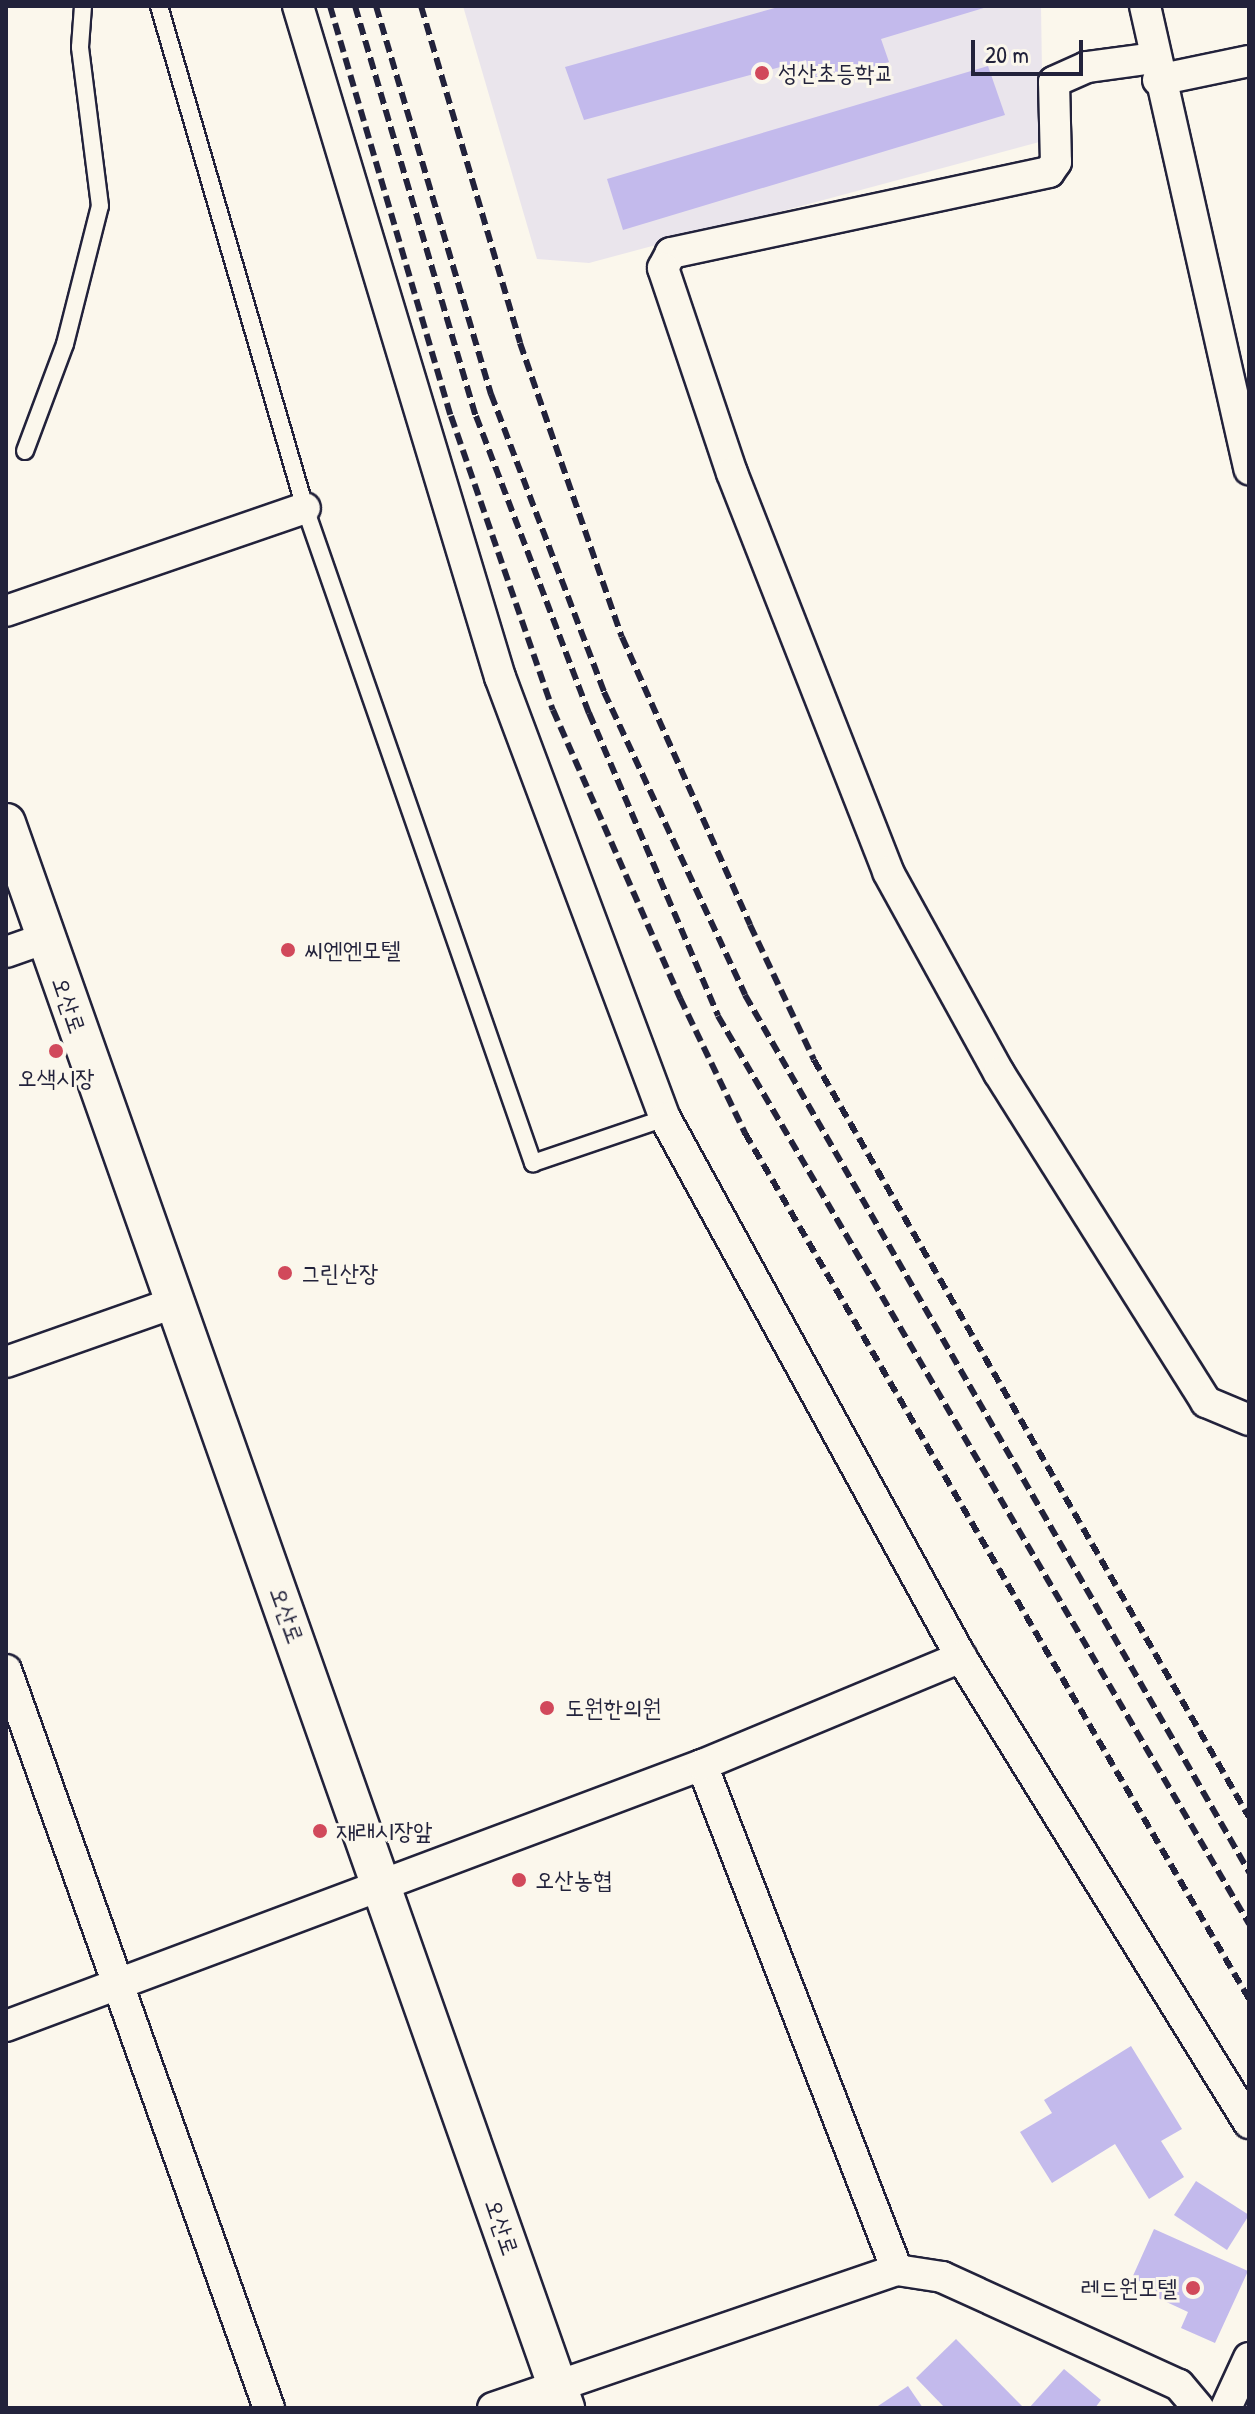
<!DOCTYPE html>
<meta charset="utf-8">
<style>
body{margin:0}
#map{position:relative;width:1255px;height:2414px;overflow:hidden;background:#fbf7ec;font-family:"Patrick Hand","Poor Story",sans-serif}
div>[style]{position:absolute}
.built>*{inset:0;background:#eae5ec}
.building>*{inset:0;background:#c3baec}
.roads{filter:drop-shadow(2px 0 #22223b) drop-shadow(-2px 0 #22223b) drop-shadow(0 2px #22223b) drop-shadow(0 -2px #22223b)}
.service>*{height:16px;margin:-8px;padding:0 8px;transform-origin:8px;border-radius:8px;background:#fbf7ec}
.minor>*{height:30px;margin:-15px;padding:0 15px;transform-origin:15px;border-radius:15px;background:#fbf7ec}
.tertiary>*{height:38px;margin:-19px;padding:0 19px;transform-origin:19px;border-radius:19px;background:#fbf7ec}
.rail>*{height:6px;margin-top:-3px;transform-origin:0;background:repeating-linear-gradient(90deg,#22223b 0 12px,transparent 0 18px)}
.dots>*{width:22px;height:22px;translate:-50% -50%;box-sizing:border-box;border:4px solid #fbf7ec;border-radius:50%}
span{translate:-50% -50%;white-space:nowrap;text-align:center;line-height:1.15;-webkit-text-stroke:6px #fbf7ec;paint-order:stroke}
.poi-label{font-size:24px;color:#22223b}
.left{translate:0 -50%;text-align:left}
.right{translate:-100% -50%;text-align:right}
.street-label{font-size:24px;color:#22223b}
.frame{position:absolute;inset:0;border:8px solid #22223b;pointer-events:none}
.scale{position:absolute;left:971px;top:40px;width:112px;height:36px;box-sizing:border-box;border:4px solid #22223b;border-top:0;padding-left:10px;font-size:24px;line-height:28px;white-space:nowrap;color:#22223b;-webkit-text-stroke:6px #fbf7ec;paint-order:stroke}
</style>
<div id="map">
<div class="built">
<i style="clip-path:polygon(463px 6px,1041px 6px,1043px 141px,589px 263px,537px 259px)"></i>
</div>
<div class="building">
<i style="clip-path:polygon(782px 6px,987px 7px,881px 39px,889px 62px,811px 83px,806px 60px,584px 120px,565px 67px)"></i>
<i style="clip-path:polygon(988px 66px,1005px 115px,623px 230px,607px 179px)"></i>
<i style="clip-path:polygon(1131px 2046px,1182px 2129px,1161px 2141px,1184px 2177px,1149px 2199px,1115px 2144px,1052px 2183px,1020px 2132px,1052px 2113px,1044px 2100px)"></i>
<i style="clip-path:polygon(1196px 2181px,1249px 2215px,1227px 2250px,1174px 2215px)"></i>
<i style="clip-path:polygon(1154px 2229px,1248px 2271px,1215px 2343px,1181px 2328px,1188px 2312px,1145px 2292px,1148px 2285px,1132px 2278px)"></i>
<i style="clip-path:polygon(956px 2339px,1022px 2406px,1020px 2408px,945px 2408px,916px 2378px)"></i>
<i style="clip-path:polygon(1064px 2369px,1101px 2400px,1095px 2408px,1029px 2408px)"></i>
<i style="clip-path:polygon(908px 2386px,923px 2408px,875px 2408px)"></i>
</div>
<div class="roads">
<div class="service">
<i style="left:159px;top:6px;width:523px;rotate:73.78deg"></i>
<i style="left:305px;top:508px;width:694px;rotate:70.81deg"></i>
<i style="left:533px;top:1163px;width:139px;rotate:-18.8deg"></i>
<i style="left:25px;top:451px;width:114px;rotate:-69.5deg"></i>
<i style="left:65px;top:344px;width:142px;rotate:-75.8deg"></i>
<i style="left:100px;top:206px;width:160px;rotate:-97.2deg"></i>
<i style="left:80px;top:47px;width:41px;rotate:-85.8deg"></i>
</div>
<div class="minor">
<i style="left:298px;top:6px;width:701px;rotate:73.25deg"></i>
<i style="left:500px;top:677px;width:471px;rotate:69.5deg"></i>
<i style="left:665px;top:1118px;width:615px;rotate:61.23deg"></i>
<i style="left:961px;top:1657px;width:548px;rotate:58.28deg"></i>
<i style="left:1145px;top:6px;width:475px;rotate:77.3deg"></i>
<i style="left:1154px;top:58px;width:68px;rotate:172.3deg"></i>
<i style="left:1087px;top:67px;width:36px;rotate:156deg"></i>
<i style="left:1054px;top:82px;width:80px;rotate:88.6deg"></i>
<i style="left:1056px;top:162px;width:12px;rotate:125deg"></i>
<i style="left:1049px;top:172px;width:387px;rotate:167.9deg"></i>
<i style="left:671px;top:253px;width:17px;rotate:118deg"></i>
<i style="left:663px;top:268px;width:216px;rotate:71.4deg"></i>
<i style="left:732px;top:473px;width:428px;rotate:68.6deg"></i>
<i style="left:888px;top:872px;width:230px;rotate:61.1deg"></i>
<i style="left:999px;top:1073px;width:389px;rotate:57.8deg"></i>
<i style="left:1206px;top:1402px;width:47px;rotate:22.7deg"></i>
<i style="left:1158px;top:80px;width:93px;rotate:-11.8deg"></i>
<i style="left:6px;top:611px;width:316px;rotate:-19deg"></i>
<i style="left:6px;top:952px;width:42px;rotate:-19.3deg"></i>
<i style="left:6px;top:1362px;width:178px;rotate:-19.4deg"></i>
<i style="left:6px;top:1670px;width:783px;rotate:70.39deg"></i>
<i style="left:702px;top:1765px;width:541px;rotate:68.89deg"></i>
<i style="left:897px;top:2270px;width:46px;rotate:8.8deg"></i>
<i style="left:942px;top:2277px;width:260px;rotate:24.5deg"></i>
<i style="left:1179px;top:2385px;width:30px;rotate:50deg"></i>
<i style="left:6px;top:2026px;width:743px;rotate:-20.56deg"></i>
<i style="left:702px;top:1765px;width:281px;rotate:-22.6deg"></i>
<i style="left:493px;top:2408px;width:427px;rotate:-18.9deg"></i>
<i style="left:1226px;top:2408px;width:55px;rotate:-65.3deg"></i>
</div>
<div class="tertiary">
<i style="left:6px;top:823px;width:1681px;rotate:70.57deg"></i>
</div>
</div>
<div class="rail">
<i style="left:330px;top:6px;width:427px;rotate:73.6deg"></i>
<i style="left:451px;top:416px;width:311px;rotate:70.9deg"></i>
<i style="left:553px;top:710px;width:315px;rotate:66.2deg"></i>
<i style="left:680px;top:998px;width:150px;rotate:64.3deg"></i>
<i style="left:745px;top:1133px;width:1002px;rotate:59.8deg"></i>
<i style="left:355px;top:6px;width:427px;rotate:73.6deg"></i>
<i style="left:476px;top:416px;width:318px;rotate:69.2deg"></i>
<i style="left:589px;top:713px;width:329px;rotate:66.9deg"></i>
<i style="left:718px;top:1016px;width:1052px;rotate:59.68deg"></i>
<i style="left:376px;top:6px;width:405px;rotate:73.5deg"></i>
<i style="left:491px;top:394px;width:319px;rotate:69.2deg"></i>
<i style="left:604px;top:692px;width:334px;rotate:65deg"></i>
<i style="left:745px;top:995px;width:1012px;rotate:60.11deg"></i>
<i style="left:421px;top:6px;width:351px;rotate:73.6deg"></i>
<i style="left:520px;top:343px;width:311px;rotate:70.9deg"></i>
<i style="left:622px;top:637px;width:315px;rotate:66deg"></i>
<i style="left:750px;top:925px;width:149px;rotate:64.6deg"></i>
<i style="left:814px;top:1060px;width:873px;rotate:60.12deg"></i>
</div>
<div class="dots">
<i style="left:762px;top:73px;background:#d1495b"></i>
<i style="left:288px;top:950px;background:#d1495b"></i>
<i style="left:56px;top:1051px;background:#d1495b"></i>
<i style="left:285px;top:1273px;background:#d1495b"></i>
<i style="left:547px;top:1708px;background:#d1495b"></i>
<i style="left:320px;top:1831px;background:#d1495b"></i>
<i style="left:519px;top:1880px;background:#d1495b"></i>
<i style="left:1193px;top:2288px;background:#d1495b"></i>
</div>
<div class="poi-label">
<span class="left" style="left:778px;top:73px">성산초등학교</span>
<span class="left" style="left:304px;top:950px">씨엔엔모텔</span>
<span style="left:56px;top:1078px">오색시장</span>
<span class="left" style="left:301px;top:1273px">그린산장</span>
<span class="left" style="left:565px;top:1708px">도원한의원</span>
<span class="left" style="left:336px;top:1831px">재래시장앞</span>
<span class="left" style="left:535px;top:1880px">오산농협</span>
<span class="right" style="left:1177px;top:2288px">레드원모텔</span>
</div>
<div class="street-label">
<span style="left:69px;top:1005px;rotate:71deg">오산로</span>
<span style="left:287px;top:1615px;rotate:70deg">오산로</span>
<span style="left:502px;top:2227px;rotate:71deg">오산로</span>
</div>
<div class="frame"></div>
<div class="scale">20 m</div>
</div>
